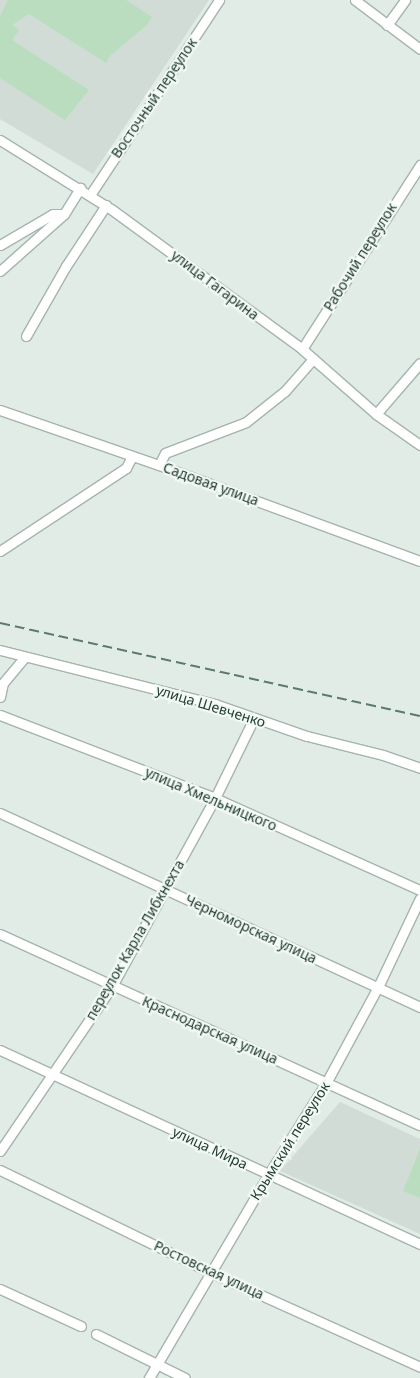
<!DOCTYPE html>
<meta charset="utf-8">
<style>
body{margin:0}
#map{position:relative;width:420px;height:1378px;overflow:hidden;background:#e2ece6;font-family:"Noto Sans",sans-serif}
div>[style]{position:absolute}
.built>*{inset:0;background:#d0dcd5}
.green>*{inset:0;background:#bbddbf}
.roads{filter:drop-shadow(1px 0 #a5b4ac) drop-shadow(-1px 0 #a5b4ac) drop-shadow(0 1px #a5b4ac) drop-shadow(0 -1px #a5b4ac)}
.minor>*{height:9px;margin:-4.5px;padding:0 4.5px;transform-origin:4.5px;border-radius:4.5px;background:#fff}
.rail>*{height:2px;margin-top:-1px;transform-origin:0;background:repeating-linear-gradient(90deg,#5c796d 0 10px,transparent 0 15px)}
span{translate:-50% -50%;white-space:nowrap;text-align:center;line-height:1.15;-webkit-text-stroke:4.5px #f2f9f5;paint-order:stroke}
.street-label{font-size:14px;color:#223d32}
</style>
<div id="map">
<div class="built">
<i style="clip-path:polygon(0 0,209px 0,93px 174px,0 119px)"></i>
<i style="clip-path:polygon(340px 1102px,420px 1139px,420px 1234px,280px 1171px)"></i>
</div>
<div class="green">
<i style="clip-path:polygon(8px 0,126px 0,152px 17px,148px 24px,110px 56px,106px 63px,29px 14px,12px 25px,19px 30px,12px 40px,89px 90px,65px 120px,0 78px,0 16px)"></i>
<i style="clip-path:polygon(420px 1149px,420px 1198px,403px 1191px)"></i>
</div>
<div class="roads">
<div class="minor">
<i style="left:355px;top:0;width:81px;rotate:37deg"></i>
<i style="left:387px;top:25px;width:31px;rotate:-54deg"></i>
<i style="left:0;top:140px;width:131px;rotate:31.9deg"></i>
<i style="left:111px;top:209px;width:237px;rotate:36.2deg"></i>
<i style="left:302px;top:349px;width:98px;rotate:41.3deg"></i>
<i style="left:376px;top:414px;width:54px;rotate:35.2deg"></i>
<i style="left:90px;top:195px;width:234px;rotate:-56.5deg"></i>
<i style="left:0;top:245px;width:61px;rotate:-30.3deg"></i>
<i style="left:53px;top:214px;width:11px"></i>
<i style="left:0;top:271px;width:86px;rotate:-41.7deg"></i>
<i style="left:64px;top:214px;width:31px;rotate:-58deg"></i>
<i style="left:26px;top:336px;width:81px;rotate:-60.3deg"></i>
<i style="left:66px;top:266px;width:73px;rotate:-56.7deg"></i>
<i style="left:302px;top:349px;width:219px;rotate:-57.3deg"></i>
<i style="left:0;top:410px;width:168px;rotate:19.1deg"></i>
<i style="left:159px;top:465px;width:278px;rotate:20.2deg"></i>
<i style="left:376px;top:414px;width:67px;rotate:-49.2deg"></i>
<i style="left:159px;top:465px;width:13px;rotate:-63deg"></i>
<i style="left:165px;top:453px;width:87px;rotate:-20.9deg"></i>
<i style="left:246px;top:422px;width:50px;rotate:-38.5deg"></i>
<i style="left:285px;top:391px;width:43px;rotate:-48.8deg"></i>
<i style="left:0;top:551px;width:151px;rotate:-33.4deg"></i>
<i style="left:126px;top:468px;width:13px;rotate:-63deg"></i>
<i style="left:0;top:650px;width:222px;rotate:14.1deg"></i>
<i style="left:215px;top:704px;width:97px;rotate:19.2deg"></i>
<i style="left:307px;top:736px;width:78px;rotate:14deg"></i>
<i style="left:383px;top:755px;width:39px;rotate:19deg"></i>
<i style="left:0;top:697px;width:14px;rotate:-78deg"></i>
<i style="left:3px;top:683px;width:34px;rotate:-50deg"></i>
<i style="left:0;top:715px;width:230px;rotate:21.1deg"></i>
<i style="left:215px;top:798px;width:225px;rotate:24.2deg"></i>
<i style="left:0;top:813px;width:463px;rotate:24.8deg"></i>
<i style="left:0;top:934px;width:461px;rotate:24.5deg"></i>
<i style="left:0;top:1050px;width:463px;rotate:24.8deg"></i>
<i style="left:0;top:1151px;width:199px;rotate:-55.8deg"></i>
<i style="left:112px;top:986px;width:214px;rotate:-61.3deg"></i>
<i style="left:215px;top:798px;width:89px;rotate:-64deg"></i>
<i style="left:0;top:1170px;width:233px;rotate:25.9deg"></i>
<i style="left:210px;top:1272px;width:230px;rotate:24.3deg"></i>
<i style="left:0;top:1289px;width:89px;rotate:24.6deg"></i>
<i style="left:96px;top:1334px;width:99px;rotate:26.3deg"></i>
<i style="left:149px;top:1378px;width:235px;rotate:-59.6deg"></i>
<i style="left:268px;top:1175px;width:109px;rotate:-57.8deg"></i>
<i style="left:326px;top:1083px;width:109px;rotate:-61.6deg"></i>
<i style="left:378px;top:987px;width:98px;rotate:-64.7deg"></i>
</div>
</div>
<div class="rail">
<i style="left:0;top:623px;width:430px;rotate:12.5deg"></i>
</div>
<div class="street-label">
<span style="left:154px;top:98px;rotate:-56deg">Восточный переулок</span>
<span style="left:360px;top:257px;rotate:-58deg">Рабочий переулок</span>
<span style="left:215px;top:285px;rotate:37deg">улица Гагарина</span>
<span style="left:211px;top:484px;rotate:20deg">Садовая улица</span>
<span style="left:211px;top:706px;rotate:17deg">улица Шевченко</span>
<span style="left:211px;top:799px;rotate:23deg">улица Хмельницкого</span>
<span style="left:251px;top:929px;rotate:25deg">Черноморская улица</span>
<span style="left:135px;top:940px;rotate:-60deg">переулок Карла Либкнехта</span>
<span style="left:210px;top:1030px;rotate:24deg">Краснодарская улица</span>
<span style="left:290px;top:1141px;rotate:-58deg">Крымский переулок</span>
<span style="left:210px;top:1148px;rotate:25deg">улица Мира</span>
<span style="left:209px;top:1270px;rotate:25deg">Ростовская улица</span>
</div>
</div>
